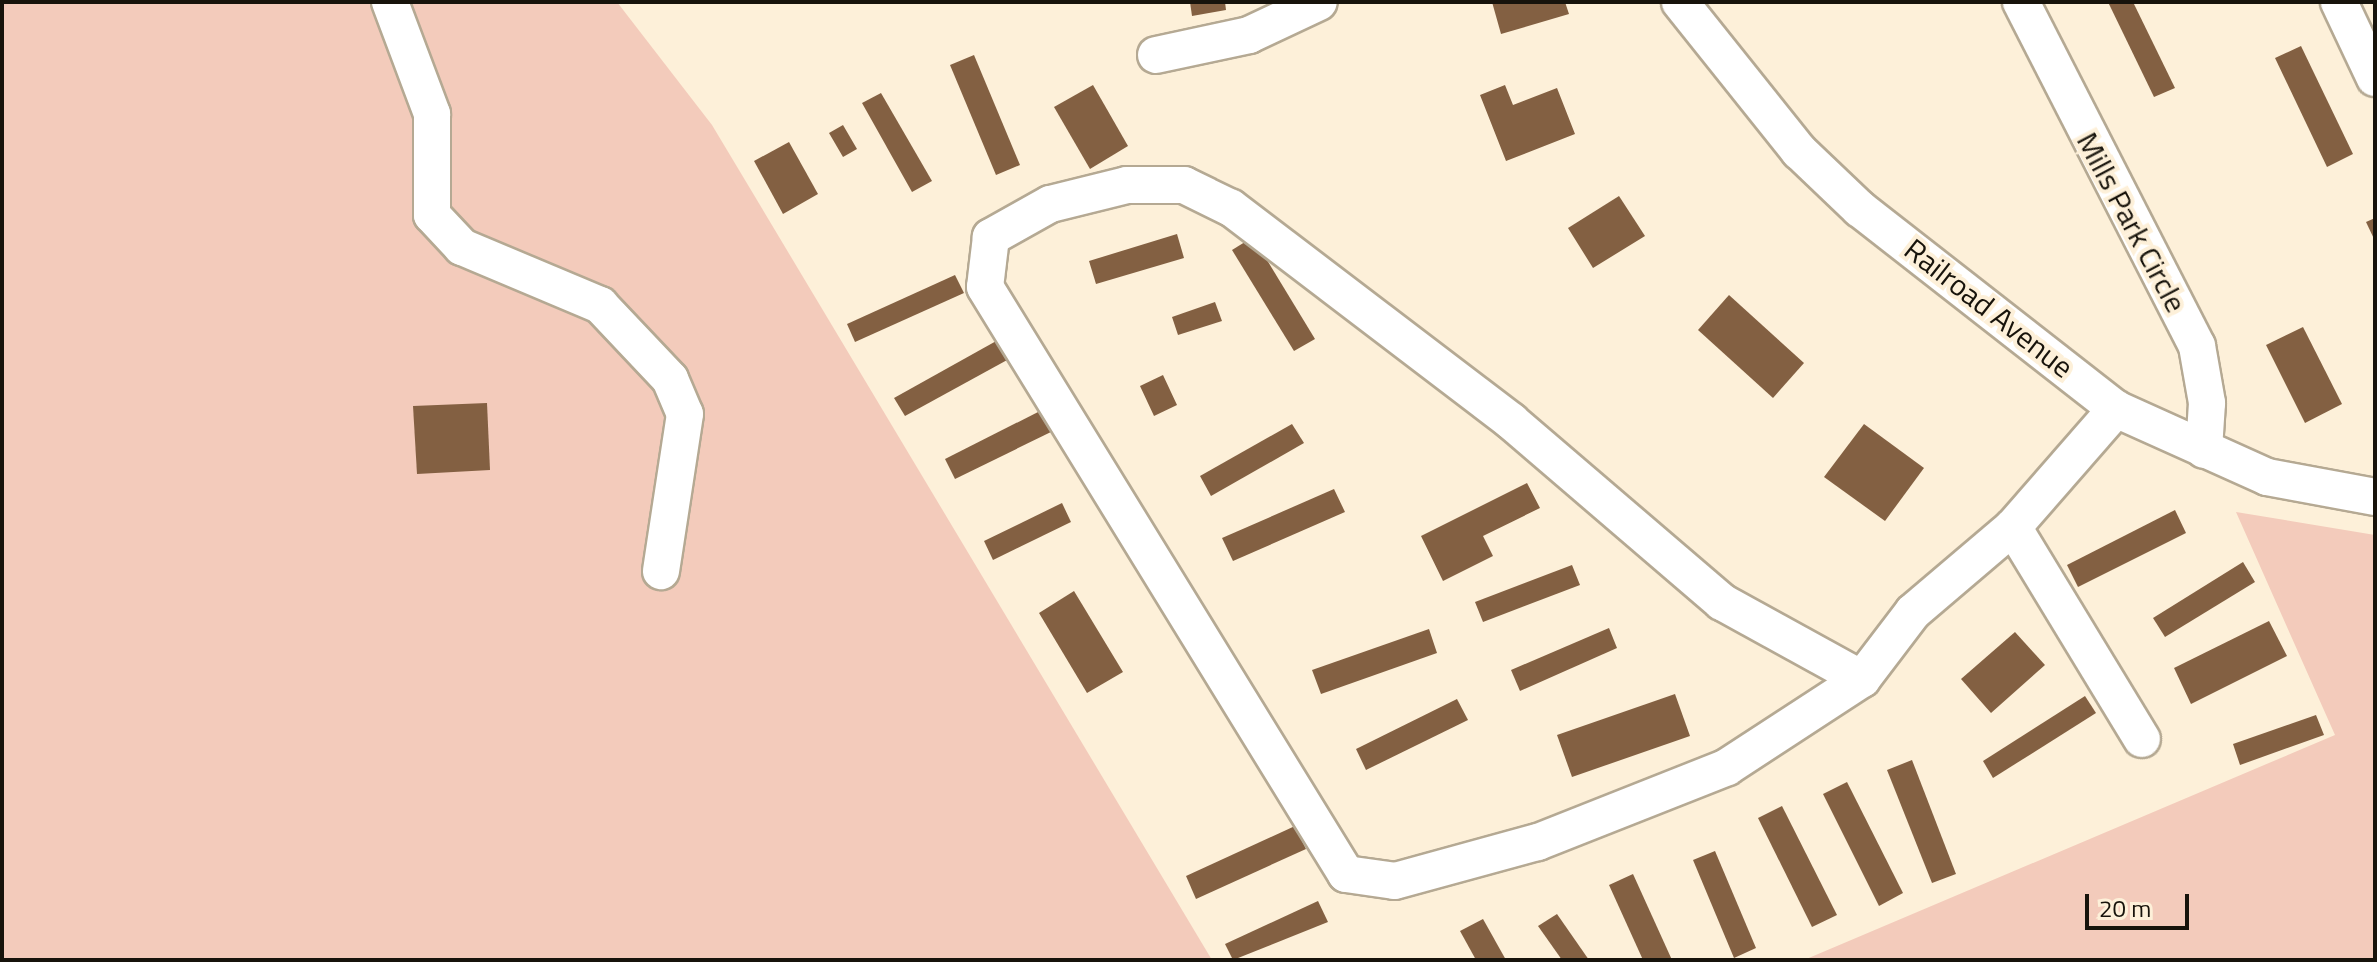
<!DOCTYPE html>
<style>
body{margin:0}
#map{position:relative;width:2377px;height:962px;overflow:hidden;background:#fdf0d9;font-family:"Titillium Web",sans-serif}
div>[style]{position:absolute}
.green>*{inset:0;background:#f3cbbb}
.building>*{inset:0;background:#836042}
.roads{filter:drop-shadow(2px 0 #b5a993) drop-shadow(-2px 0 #b5a993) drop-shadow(0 2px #b5a993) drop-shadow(0 -2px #b5a993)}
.minor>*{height:36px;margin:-18px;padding:0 18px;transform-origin:18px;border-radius:18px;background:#fff}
span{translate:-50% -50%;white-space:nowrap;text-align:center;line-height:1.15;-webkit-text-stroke:8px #fdf0d9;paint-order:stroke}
.street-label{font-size:30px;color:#17130b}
.frame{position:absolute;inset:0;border:4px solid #17130b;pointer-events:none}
.scale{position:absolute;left:2085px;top:894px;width:104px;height:36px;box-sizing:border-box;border:4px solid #17130b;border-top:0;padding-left:10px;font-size:24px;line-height:28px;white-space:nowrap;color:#17130b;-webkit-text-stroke:6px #fdf0d9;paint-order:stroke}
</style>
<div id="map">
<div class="green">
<i style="clip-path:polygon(2px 2px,617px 2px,712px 125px,1212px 960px,2px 960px)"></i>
<i style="clip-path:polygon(2236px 512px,2375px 535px,2375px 960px,1804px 960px,2335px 735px)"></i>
</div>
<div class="building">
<i style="clip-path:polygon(1190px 2px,1225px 2px,1226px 10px,1192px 16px)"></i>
<i style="clip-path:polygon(1492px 2px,1565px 2px,1569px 14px,1501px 34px)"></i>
<i style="clip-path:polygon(2108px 2px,2133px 2px,2175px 88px,2154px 97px)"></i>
<i style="clip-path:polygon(2301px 46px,2353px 154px,2327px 167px,2275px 58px)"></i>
<i style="clip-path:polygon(974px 55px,1020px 165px,996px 175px,950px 65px)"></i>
<i style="clip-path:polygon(1093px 85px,1128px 146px,1090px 169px,1054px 107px)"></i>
<i style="clip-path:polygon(1505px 85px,1513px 105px,1557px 88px,1575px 134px,1506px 161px,1480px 95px)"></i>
<i style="clip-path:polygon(881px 93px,932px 181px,912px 192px,862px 103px)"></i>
<i style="clip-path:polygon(843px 125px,857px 149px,843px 157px,829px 133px)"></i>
<i style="clip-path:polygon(789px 142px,818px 194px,783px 214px,754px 161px)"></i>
<i style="clip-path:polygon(1619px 196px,1645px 236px,1593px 268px,1568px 228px)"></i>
<i style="clip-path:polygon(2375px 218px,2375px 241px,2366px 222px)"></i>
<i style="clip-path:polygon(1177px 234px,1184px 258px,1096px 284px,1089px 261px)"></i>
<i style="clip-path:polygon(1253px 237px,1315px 339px,1294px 351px,1232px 250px)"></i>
<i style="clip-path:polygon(955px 275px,964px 293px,855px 342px,847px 324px)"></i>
<i style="clip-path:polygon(1729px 295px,1804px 363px,1773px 398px,1698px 330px)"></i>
<i style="clip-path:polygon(1215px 302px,1222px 321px,1178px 335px,1172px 317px)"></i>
<i style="clip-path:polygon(2303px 327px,2342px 404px,2305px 423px,2266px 345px)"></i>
<i style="clip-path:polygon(998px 340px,1009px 359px,905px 416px,894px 398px)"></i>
<i style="clip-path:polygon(1163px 375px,1177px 405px,1154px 416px,1140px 386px)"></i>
<i style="clip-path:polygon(487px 403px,490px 470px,417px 474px,413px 406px)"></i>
<i style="clip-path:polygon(1042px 410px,1053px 431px,955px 479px,945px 459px)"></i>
<i style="clip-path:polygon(1292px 424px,1304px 443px,1211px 496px,1200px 476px)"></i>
<i style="clip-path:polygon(1864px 424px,1924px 468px,1885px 521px,1824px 477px)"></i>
<i style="clip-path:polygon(1527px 483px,1540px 508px,1483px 536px,1493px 556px,1443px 581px,1421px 536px)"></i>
<i style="clip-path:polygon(1334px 489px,1345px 512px,1233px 561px,1222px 538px)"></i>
<i style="clip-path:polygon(1062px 503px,1071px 522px,993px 560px,984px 541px)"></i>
<i style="clip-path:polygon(2175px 510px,2186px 533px,2078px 587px,2067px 565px)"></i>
<i style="clip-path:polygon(2243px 562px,2255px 582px,2165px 637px,2153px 618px)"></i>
<i style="clip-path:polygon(1572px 565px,1580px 585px,1483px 622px,1475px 602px)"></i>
<i style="clip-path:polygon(1074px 591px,1123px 672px,1087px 693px,1039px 613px)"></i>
<i style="clip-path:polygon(2269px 621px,2287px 656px,2191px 704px,2174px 668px)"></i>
<i style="clip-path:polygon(1609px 628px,1617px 648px,1520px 691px,1511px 670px)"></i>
<i style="clip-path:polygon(1429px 629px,1437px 653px,1321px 694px,1312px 670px)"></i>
<i style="clip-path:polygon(2015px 632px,2045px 665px,1991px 713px,1961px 679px)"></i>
<i style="clip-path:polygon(1675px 694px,1690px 736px,1572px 777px,1557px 735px)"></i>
<i style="clip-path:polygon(2085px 696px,2096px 713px,1993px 778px,1983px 761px)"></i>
<i style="clip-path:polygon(1457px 699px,1468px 720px,1366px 770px,1356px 749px)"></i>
<i style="clip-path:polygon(2316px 715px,2324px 735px,2240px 765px,2233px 744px)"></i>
<i style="clip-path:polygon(1912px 760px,1956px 874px,1932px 883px,1887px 770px)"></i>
<i style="clip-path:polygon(1847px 782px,1903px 893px,1879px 906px,1823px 794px)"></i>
<i style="clip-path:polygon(1782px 806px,1837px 915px,1812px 927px,1758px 818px)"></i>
<i style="clip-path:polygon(1295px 826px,1306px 849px,1196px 899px,1186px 876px)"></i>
<i style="clip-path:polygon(1715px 851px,1756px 948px,1734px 958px,1693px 860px)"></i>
<i style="clip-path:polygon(1633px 874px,1672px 960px,1643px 960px,1609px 885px)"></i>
<i style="clip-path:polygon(1318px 901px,1328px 922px,1233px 960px,1225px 944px)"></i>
<i style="clip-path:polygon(1557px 914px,1589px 960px,1562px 960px,1538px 926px)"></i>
<i style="clip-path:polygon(1483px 919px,1506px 960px,1476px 960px,1460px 931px)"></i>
</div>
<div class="roads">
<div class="minor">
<i style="left:390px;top:2px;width:120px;rotate:69.4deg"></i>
<i style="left:432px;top:114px;width:101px;rotate:90deg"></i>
<i style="left:432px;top:215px;width:44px;rotate:46.8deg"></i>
<i style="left:462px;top:247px;width:150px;rotate:22.8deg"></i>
<i style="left:600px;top:305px;width:102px;rotate:46.6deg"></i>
<i style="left:670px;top:379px;width:38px;rotate:67deg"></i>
<i style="left:685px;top:414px;width:159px;rotate:98.7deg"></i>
<i style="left:1680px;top:2px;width:191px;rotate:51.4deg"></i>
<i style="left:1799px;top:151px;width:84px;rotate:43.6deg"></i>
<i style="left:1860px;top:209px;width:325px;rotate:38deg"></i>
<i style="left:2116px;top:409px;width:166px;rotate:24.2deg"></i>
<i style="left:2267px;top:477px;width:110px;rotate:10.5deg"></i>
<i style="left:2021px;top:2px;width:386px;rotate:62.9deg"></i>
<i style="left:2197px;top:346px;width:58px;rotate:80deg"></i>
<i style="left:2207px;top:403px;width:47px;rotate:93.7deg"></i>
<i style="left:2339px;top:2px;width:84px;rotate:64.7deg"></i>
<i style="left:1156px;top:55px;width:95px;rotate:-12.1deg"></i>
<i style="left:1249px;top:35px;width:77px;rotate:-25.2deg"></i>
<i style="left:2013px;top:527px;width:248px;rotate:58.7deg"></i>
<i style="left:1862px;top:679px;width:160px;rotate:-151.2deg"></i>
<i style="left:1722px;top:602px;width:278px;rotate:-139.4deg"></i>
<i style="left:1511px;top:421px;width:352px;rotate:-142.7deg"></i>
<i style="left:1231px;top:208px;width:52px;rotate:-153.9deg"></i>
<i style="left:1184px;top:185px;width:57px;rotate:180deg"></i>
<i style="left:1127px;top:185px;width:79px;rotate:166.1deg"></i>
<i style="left:1050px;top:204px;width:68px;rotate:150.8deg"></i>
<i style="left:991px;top:237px;width:50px;rotate:96.8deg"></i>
<i style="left:985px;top:287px;width:689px;rotate:58.41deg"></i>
<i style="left:1346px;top:874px;width:49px;rotate:8.1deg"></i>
<i style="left:1395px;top:881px;width:148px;rotate:-15.3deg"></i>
<i style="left:1538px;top:842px;width:203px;rotate:-21.6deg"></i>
<i style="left:1727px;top:767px;width:161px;rotate:-33.1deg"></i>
<i style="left:1862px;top:679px;width:84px;rotate:-52.7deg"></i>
<i style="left:1913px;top:612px;width:131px;rotate:-40.4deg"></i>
<i style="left:2013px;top:527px;width:157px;rotate:-48.9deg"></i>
</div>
</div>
<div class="street-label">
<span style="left:2132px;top:222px;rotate:62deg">Mills Park Circle</span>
<span style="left:1989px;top:308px;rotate:38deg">Railroad Avenue</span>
</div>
<div class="frame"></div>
<div class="scale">20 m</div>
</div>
